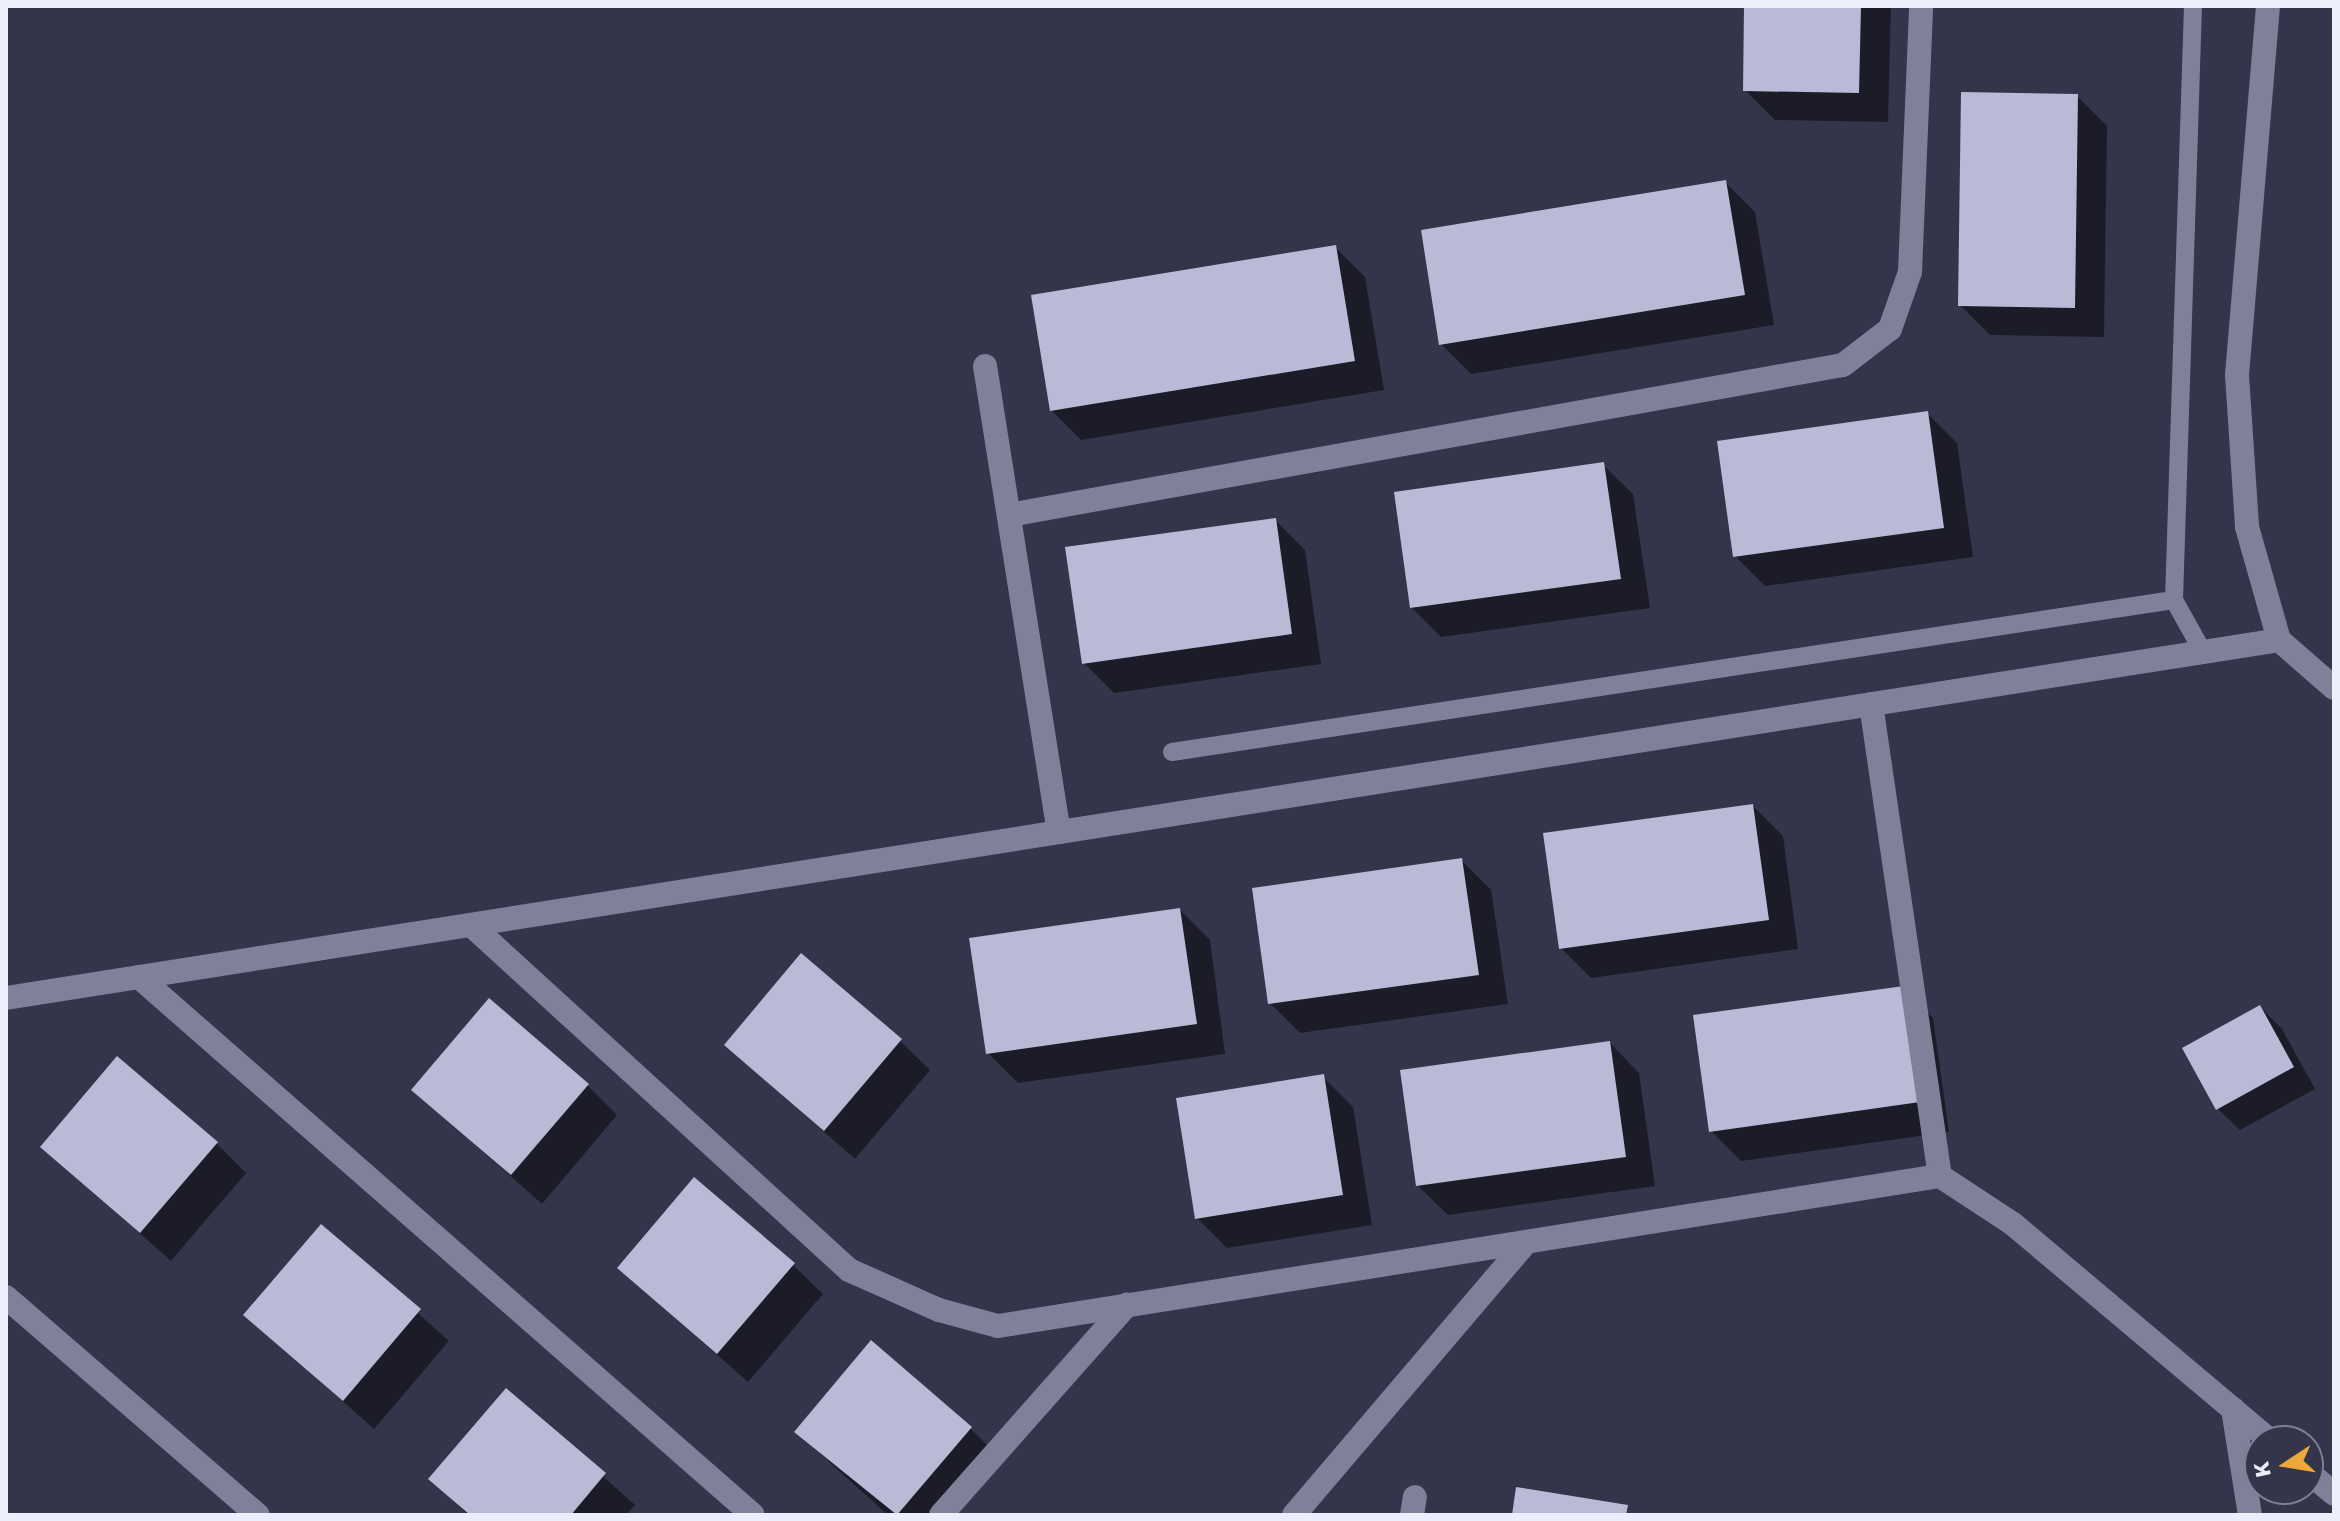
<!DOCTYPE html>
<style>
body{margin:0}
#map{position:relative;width:2340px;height:1521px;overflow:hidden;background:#34354b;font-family:"Work Sans",sans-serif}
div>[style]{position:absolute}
.shadow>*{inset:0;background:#0007}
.building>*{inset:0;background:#b8bad6}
.service>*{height:18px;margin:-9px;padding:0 9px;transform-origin:9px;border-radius:9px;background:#7f819b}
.minor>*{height:24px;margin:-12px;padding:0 12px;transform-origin:12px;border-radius:12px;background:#7f819b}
span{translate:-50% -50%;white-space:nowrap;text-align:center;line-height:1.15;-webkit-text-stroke:8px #34354b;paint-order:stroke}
.frame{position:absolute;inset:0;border:8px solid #eceefc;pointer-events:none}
.north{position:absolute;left:2244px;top:1425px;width:80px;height:80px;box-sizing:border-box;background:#34354b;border:2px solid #7e7f92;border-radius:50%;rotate:258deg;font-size:22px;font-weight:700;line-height:32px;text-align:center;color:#eceefc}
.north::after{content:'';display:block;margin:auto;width:28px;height:36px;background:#eda83b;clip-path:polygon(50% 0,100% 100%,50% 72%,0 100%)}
</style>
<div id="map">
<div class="shadow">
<i style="clip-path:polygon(1746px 6px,1891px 6px,1888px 122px,1775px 120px,1745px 90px)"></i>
<i style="clip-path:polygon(2077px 96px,2107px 126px,2104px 337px,1990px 335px,1960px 305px)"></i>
<i style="clip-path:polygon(1725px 182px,1755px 212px,1774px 325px,1471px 374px,1441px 344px)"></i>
<i style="clip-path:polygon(1335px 247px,1365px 277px,1384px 390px,1081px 440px,1051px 410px)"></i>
<i style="clip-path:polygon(1927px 413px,1957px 443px,1973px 557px,1765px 586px,1735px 556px)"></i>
<i style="clip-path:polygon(1603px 465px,1633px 494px,1650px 608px,1441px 637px,1411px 607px)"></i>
<i style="clip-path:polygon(1275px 520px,1305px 550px,1321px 664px,1114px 693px,1084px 663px)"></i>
<i style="clip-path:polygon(1753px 806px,1783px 836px,1798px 949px,1591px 978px,1561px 948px)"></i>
<i style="clip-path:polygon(1461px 860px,1491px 890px,1508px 1004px,1300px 1033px,1270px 1003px)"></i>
<i style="clip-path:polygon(1180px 910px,1210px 940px,1225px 1054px,1018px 1083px,988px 1053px)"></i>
<i style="clip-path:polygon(1903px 988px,1933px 1018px,1949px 1132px,1741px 1161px,1711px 1131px)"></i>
<i style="clip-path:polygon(2260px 1007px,2282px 1029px,2315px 1089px,2240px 1130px,2218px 1109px)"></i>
<i style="clip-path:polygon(900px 1041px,930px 1070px,855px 1159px,726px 1045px)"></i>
<i style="clip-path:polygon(1610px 1043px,1639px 1073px,1655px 1186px,1448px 1215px,1418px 1186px)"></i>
<i style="clip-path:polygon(1323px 1077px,1353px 1107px,1372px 1225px,1227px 1248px,1197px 1218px)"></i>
<i style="clip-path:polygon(587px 1085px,617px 1115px,542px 1204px,414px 1090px)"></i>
<i style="clip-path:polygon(216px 1143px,246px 1173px,171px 1261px,42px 1147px)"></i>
<i style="clip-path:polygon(321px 1226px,449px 1341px,374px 1429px,246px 1315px)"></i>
<i style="clip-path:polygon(793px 1265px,823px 1294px,748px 1382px,619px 1268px)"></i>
<i style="clip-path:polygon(506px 1390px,635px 1505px,626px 1515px,468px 1515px,431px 1479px)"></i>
<i style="clip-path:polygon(970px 1428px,1000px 1458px,952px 1515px,888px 1515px,796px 1432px)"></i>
</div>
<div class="building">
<i style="clip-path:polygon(1744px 6px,1861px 6px,1859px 93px,1743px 91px)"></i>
<i style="clip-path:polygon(1961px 92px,2078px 94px,2075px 308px,1958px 306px)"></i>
<i style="clip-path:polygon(1726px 180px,1745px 295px,1439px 345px,1421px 230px)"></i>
<i style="clip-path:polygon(1336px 245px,1355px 361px,1050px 411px,1031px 295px)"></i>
<i style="clip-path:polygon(1928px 411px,1944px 528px,1733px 557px,1717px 441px)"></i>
<i style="clip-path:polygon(1604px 462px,1621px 579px,1410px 608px,1394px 492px)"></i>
<i style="clip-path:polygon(1276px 518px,1292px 634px,1082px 664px,1065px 547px)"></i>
<i style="clip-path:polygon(1753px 804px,1769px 920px,1559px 949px,1543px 833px)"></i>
<i style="clip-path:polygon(1462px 858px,1479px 975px,1268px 1004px,1252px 888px)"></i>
<i style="clip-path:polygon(1180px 908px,1197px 1024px,986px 1054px,969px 938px)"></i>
<i style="clip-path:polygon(801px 953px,902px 1039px,824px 1131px,724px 1045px)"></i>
<i style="clip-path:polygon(1904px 986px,1920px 1102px,1709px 1132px,1693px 1015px)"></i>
<i style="clip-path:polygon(489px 998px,589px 1084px,511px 1175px,411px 1090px)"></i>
<i style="clip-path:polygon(2260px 1005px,2294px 1067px,2216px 1110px,2182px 1048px)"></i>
<i style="clip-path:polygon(1610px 1041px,1626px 1157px,1416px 1186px,1400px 1070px)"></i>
<i style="clip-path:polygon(117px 1056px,218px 1142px,140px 1233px,40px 1147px)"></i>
<i style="clip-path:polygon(1324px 1074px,1343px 1195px,1195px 1219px,1176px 1098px)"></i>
<i style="clip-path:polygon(694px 1177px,795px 1263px,717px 1354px,617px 1268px)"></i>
<i style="clip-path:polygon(321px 1224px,421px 1309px,343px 1401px,243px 1315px)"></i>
<i style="clip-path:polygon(871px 1340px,972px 1427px,897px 1515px,794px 1432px)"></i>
<i style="clip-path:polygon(506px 1388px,606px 1473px,571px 1515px,470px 1515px,428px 1479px)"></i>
<i style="clip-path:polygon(1516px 1487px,1628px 1505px,1626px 1515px,1512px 1515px)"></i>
</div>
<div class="service">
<i style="left:2174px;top:600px;width:594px;rotate:-88.17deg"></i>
<i style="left:1172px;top:752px;width:1013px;rotate:-8.63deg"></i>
<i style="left:2174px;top:600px;width:60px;rotate:60.9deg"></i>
</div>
<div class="minor">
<i style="left:2268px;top:6px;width:370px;rotate:94.8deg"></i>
<i style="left:2237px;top:375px;width:152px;rotate:86.2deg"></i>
<i style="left:2247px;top:527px;width:117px;rotate:74.2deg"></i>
<i style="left:2279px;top:640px;width:73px;rotate:41.1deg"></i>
<i style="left:985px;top:366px;width:472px;rotate:81deg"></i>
<i style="left:1009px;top:515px;width:847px;rotate:-10.2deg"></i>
<i style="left:1843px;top:365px;width:59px;rotate:-37.5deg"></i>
<i style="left:1890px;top:329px;width:60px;rotate:-70.7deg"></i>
<i style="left:1910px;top:272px;width:266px;rotate:-87.6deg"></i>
<i style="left:1871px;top:704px;width:477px;rotate:81.7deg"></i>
<i style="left:471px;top:925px;width:512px;rotate:42.39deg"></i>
<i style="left:849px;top:1270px;width:98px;rotate:24deg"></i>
<i style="left:939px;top:1310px;width:61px;rotate:15.2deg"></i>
<i style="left:998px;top:1326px;width:954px;rotate:-9.05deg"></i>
<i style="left:1940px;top:1176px;width:87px;rotate:33.3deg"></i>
<i style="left:2013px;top:1224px;width:337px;rotate:40.1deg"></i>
<i style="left:139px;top:977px;width:816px;rotate:41.23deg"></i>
<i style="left:6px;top:998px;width:2301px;rotate:-8.95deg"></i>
<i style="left:6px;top:1297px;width:333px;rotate:40.9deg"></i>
<i style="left:2233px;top:1409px;width:107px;rotate:80.9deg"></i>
<i style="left:2308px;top:1472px;width:34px;rotate:40deg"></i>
<i style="left:941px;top:1515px;width:281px;rotate:-48.5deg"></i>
<i style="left:1294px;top:1515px;width:358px;rotate:-49.6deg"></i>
<i style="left:1412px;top:1515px;width:18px;rotate:-81deg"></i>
</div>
<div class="frame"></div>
<div class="north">K</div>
</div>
